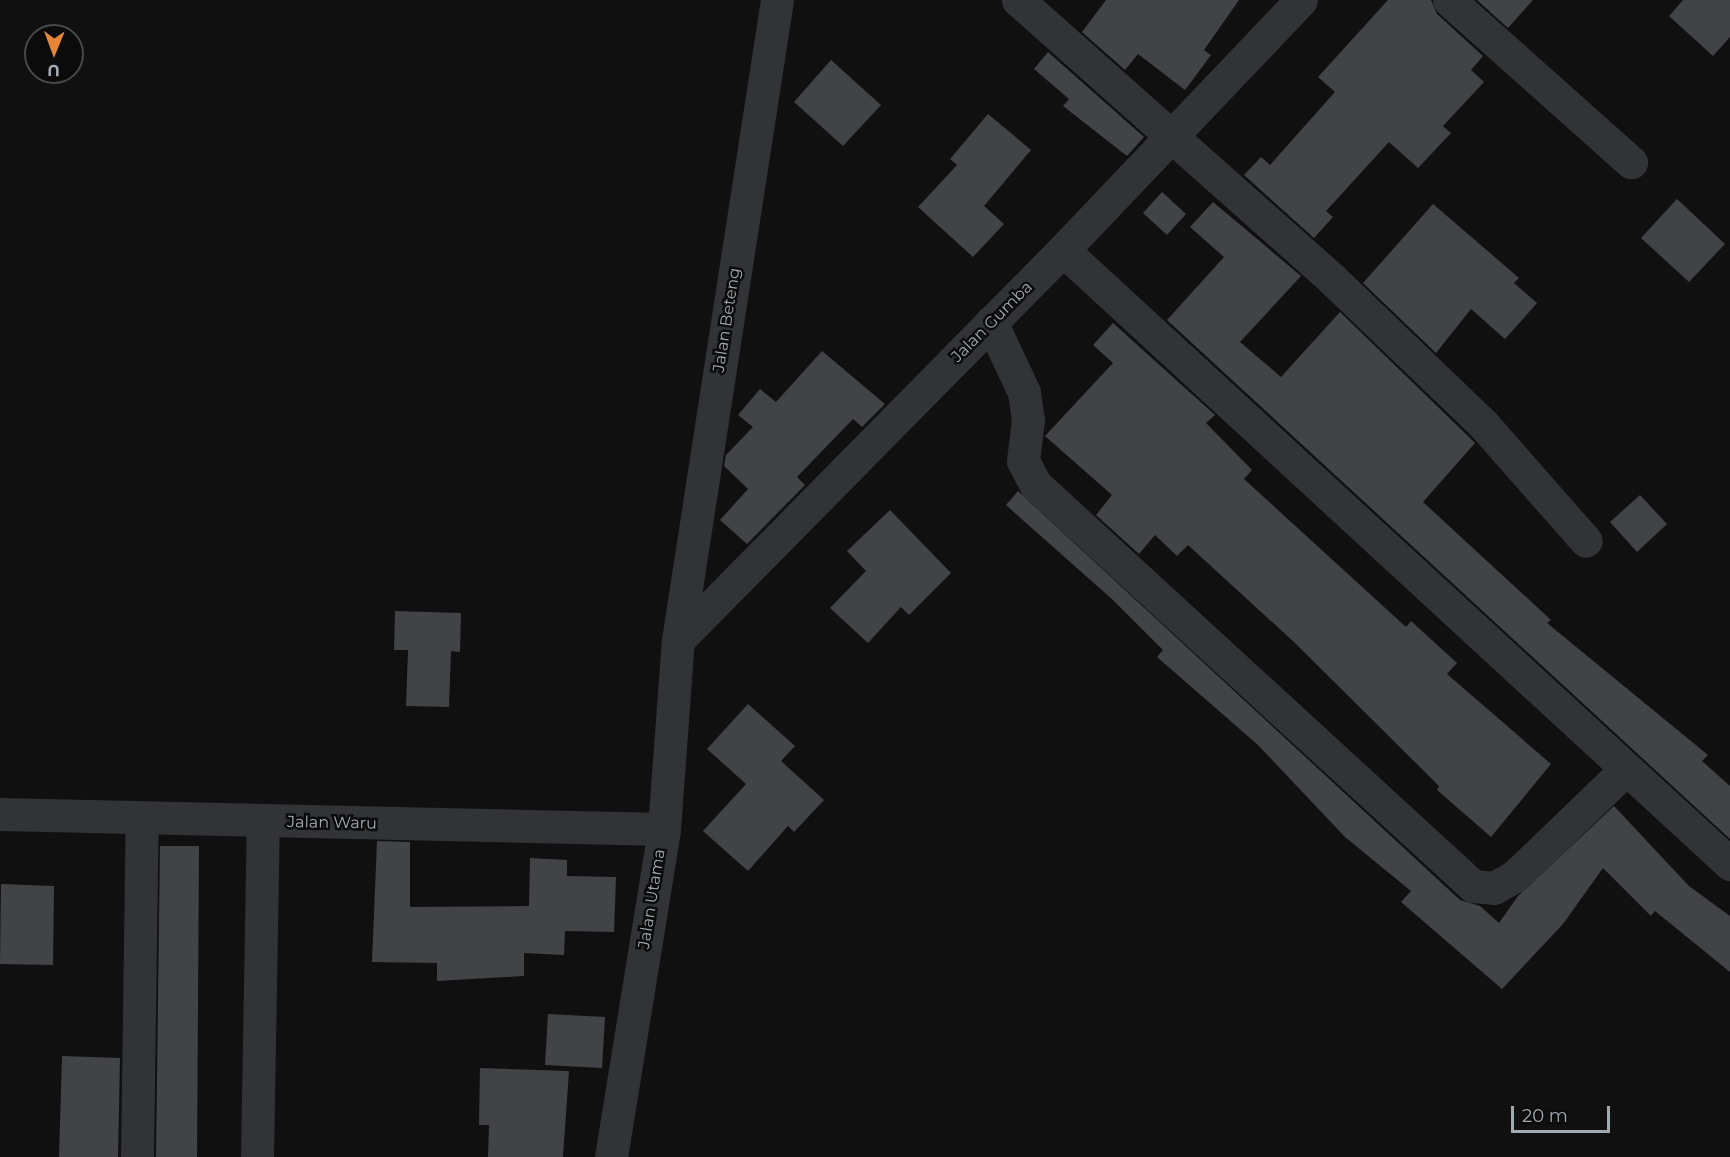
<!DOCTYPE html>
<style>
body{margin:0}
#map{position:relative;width:1730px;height:1157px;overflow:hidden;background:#101011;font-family:Montserrat,sans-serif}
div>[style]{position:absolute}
.building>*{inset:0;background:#414347}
.minor>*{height:33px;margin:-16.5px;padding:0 16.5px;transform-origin:16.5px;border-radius:16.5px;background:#313336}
span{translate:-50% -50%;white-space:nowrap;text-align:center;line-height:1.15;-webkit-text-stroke:5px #0b0b0c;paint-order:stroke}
.street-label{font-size:16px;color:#a2aab1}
.north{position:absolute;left:24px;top:24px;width:60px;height:60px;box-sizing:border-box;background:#0b0b0c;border:2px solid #474b4e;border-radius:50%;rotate:181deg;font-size:16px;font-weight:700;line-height:24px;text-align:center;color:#a2aab1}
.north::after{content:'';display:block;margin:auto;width:21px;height:27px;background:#e48635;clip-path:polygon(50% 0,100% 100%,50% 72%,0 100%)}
.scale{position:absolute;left:1511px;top:1106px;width:99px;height:27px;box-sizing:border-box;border:3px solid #a2aab1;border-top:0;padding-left:8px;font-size:18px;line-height:21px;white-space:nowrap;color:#a2aab1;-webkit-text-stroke:4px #0b0b0c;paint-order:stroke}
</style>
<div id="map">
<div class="building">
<i style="clip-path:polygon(1106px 0,1239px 0,1204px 50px,1211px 55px,1185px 90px,1138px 54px,1125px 70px,1082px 32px)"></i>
<i style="clip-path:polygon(1388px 0,1431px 0,1437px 14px,1483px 56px,1471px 70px,1484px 82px,1443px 126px,1451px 133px,1418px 168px,1389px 142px,1326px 211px,1333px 217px,1314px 238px,1244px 175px,1261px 157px,1270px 165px,1335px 92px,1318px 77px)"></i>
<i style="clip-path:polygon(1477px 0,1533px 0,1508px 28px)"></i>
<i style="clip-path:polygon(1683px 0,1730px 0,1730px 37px,1713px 56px,1669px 16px)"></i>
<i style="clip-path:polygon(1048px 52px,1144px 137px,1127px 156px,1063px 106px,1069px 99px,1034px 69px)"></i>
<i style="clip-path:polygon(831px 60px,881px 105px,843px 146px,794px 102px)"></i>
<i style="clip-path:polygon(988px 114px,1031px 150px,984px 206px,1004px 224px,973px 257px,918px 207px,957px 165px,950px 159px)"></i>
<i style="clip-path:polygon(1162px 192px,1186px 214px,1167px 235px,1143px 213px)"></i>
<i style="clip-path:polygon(1677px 199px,1725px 244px,1689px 282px,1641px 238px)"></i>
<i style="clip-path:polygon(1213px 202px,1301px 276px,1240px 342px,1281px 377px,1340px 312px,1470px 438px,1475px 443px,1423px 502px,1551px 620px,1547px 623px,1708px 755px,1702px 761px,1730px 786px,1730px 839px,1167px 320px,1224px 257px,1190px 227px)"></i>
<i style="clip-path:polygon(1433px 204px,1519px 278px,1514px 283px,1537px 303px,1505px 339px,1471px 309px,1436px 353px,1363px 283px)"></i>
<i style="clip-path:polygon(1113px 323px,1215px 415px,1206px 423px,1252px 470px,1244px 479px,1406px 627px,1411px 621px,1457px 663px,1447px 674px,1551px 764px,1491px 837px,1437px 790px,1439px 786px,1295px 643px,1188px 545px,1177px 556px,1155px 535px,1139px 554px,1096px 515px,1112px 495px,1045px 436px,1113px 363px,1093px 345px)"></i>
<i style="clip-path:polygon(822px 351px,885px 404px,862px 427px,853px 419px,797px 477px,805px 485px,747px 544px,720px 520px,748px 489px,724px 466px,726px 455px,753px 427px,738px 415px,760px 389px,776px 402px)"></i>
<i style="clip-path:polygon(1018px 491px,1460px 900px,1480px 906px,1499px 923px,1518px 896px,1614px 806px,1689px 886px,1730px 916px,1730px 972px,1655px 911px,1651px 916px,1603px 868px,1563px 924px,1502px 989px,1401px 902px,1411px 891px,1345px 837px,1258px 745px,1157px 657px,1163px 650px,1113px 600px,1006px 505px)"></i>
<i style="clip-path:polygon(1640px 495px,1667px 524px,1637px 552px,1610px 522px)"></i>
<i style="clip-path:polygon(890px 510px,951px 573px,909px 615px,901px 607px,868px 643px,830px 608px,866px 571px,847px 551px)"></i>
<i style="clip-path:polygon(395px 611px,461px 613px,460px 652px,451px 651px,449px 707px,406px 706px,408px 650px,394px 650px)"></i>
<i style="clip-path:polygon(748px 704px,795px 746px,781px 761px,824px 800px,794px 832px,788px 826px,748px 871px,703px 831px,746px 784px,707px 749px)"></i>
<i style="clip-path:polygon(377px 841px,410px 842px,410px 907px,529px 906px,530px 858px,567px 860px,567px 876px,616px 877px,614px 932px,565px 931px,564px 955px,524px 953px,524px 976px,437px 981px,437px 963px,372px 962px)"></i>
<i style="clip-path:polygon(160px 846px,199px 846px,197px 1157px,156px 1157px)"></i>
<i style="clip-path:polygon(1px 884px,54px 886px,53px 965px,0 964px)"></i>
<i style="clip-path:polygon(548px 1014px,605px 1017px,602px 1068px,545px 1065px)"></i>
<i style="clip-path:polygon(62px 1056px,120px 1058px,118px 1157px,59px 1157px)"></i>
<i style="clip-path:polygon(480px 1068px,569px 1071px,563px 1157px,488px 1157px,489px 1125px,479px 1125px)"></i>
</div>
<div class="minor">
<i style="left:1018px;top:0;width:420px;rotate:41.6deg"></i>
<i style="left:1332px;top:279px;width:211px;rotate:43.8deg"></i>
<i style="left:1484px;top:425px;width:154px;rotate:48.7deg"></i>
<i style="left:1449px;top:0;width:244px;rotate:41.7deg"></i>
<i style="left:1063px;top:250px;width:907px;rotate:42.63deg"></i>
<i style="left:991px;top:322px;width:77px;rotate:64.8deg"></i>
<i style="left:1024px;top:392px;width:28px;rotate:82deg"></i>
<i style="left:1028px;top:420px;width:41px;rotate:97deg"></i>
<i style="left:1023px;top:461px;width:27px;rotate:62deg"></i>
<i style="left:1036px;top:485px;width:593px;rotate:42.54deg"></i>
<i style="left:1473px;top:886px;width:21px;rotate:5deg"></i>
<i style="left:1494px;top:888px;width:24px;rotate:-30deg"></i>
<i style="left:1515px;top:876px;width:154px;rotate:-43.9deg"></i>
<i style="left:678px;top:640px;width:548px;rotate:-45.37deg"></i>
<i style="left:1063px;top:250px;width:345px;rotate:-46.4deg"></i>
<i style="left:0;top:814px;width:664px;rotate:1.29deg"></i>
<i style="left:137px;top:1157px;width:338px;rotate:-89.2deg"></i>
<i style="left:257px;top:1157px;width:336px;rotate:-89deg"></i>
<i style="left:611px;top:1157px;width:332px;rotate:-80.8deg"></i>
<i style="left:664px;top:829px;width:190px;rotate:-85.8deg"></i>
<i style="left:678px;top:640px;width:648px;rotate:-81.21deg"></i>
</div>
<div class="street-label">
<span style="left:727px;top:320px;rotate:-81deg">Jalan Beteng</span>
<span style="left:992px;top:322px;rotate:-45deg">Jalan Gumba</span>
<span style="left:332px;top:823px;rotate:1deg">Jalan Waru</span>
<span style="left:652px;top:899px;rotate:-81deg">Jalan Utama</span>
</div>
<div class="north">U</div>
<div class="scale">20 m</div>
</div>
